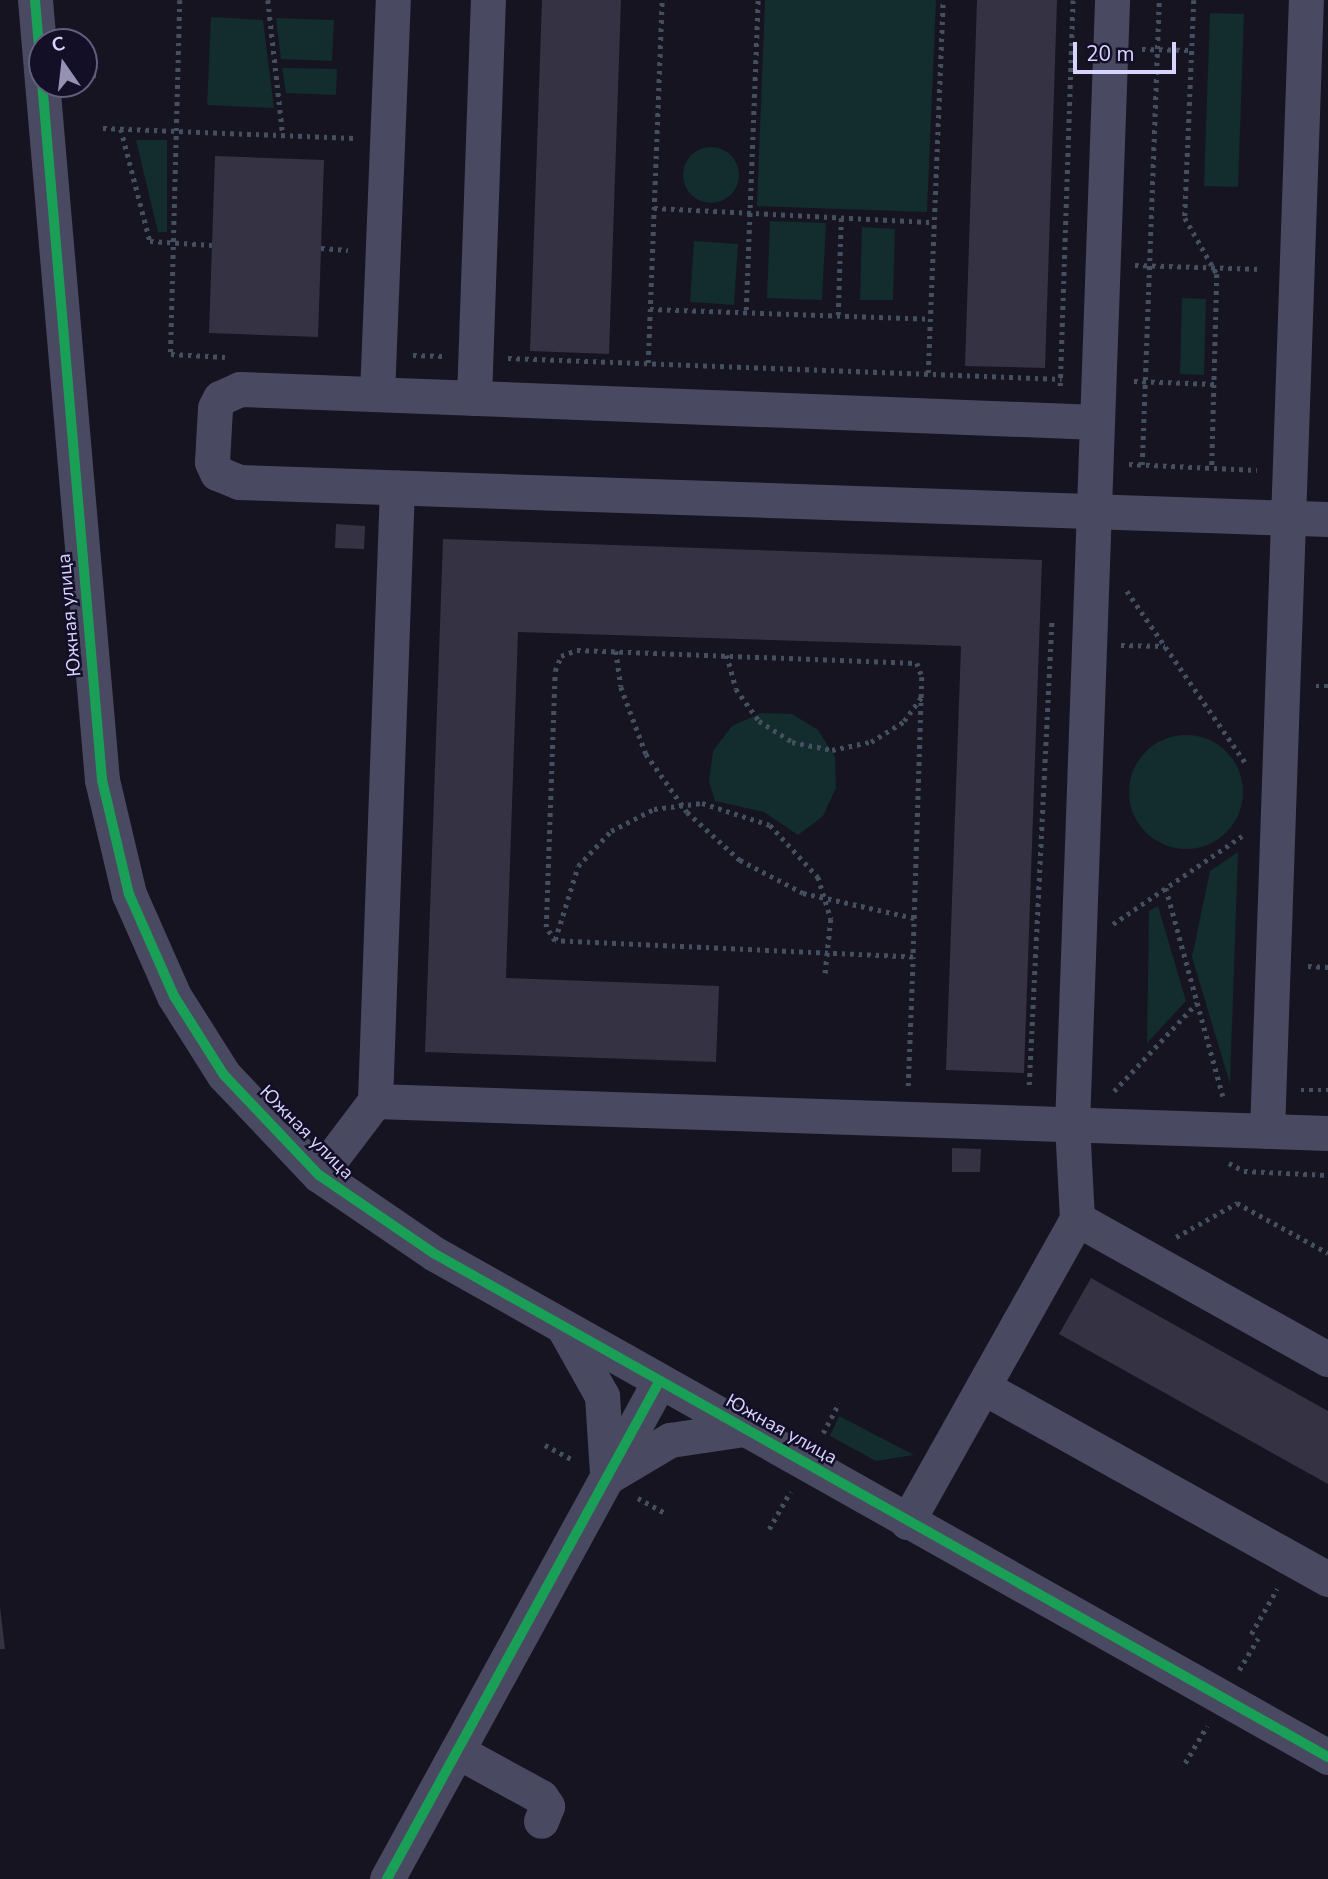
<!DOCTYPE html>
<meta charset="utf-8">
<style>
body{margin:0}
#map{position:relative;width:1328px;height:1879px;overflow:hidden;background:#161421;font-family:"Nunito Sans",sans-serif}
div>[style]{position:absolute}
.green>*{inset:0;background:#132c2d}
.round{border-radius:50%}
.building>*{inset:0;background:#343243}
.path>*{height:4.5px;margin-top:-2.25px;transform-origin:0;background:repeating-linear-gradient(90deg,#44505f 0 3.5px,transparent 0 8.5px)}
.minor>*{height:35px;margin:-17.5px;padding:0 17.5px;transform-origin:17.5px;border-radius:17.5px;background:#4a4962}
.cycleway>*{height:10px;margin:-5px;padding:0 5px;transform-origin:5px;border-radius:5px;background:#1a9f57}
span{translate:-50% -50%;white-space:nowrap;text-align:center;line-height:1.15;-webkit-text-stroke:5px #130f26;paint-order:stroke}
.street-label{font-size:19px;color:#d9d4ff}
.north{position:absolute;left:28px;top:28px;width:70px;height:70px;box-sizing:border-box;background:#130f26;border:2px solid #625e7d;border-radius:50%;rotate:346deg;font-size:19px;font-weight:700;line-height:28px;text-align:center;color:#d9d4ff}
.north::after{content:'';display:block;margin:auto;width:24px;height:32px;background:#9591b1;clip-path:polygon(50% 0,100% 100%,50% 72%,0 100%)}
.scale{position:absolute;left:1073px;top:42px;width:103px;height:32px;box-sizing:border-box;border:4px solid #d9d4ff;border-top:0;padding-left:9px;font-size:21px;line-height:24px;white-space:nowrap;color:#d9d4ff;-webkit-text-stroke:5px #130f26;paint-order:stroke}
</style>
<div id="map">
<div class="green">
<i style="clip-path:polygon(765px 0,936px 0,927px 212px,757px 206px)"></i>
<i style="clip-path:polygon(1210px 13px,1244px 14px,1238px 187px,1204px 186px)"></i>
<i style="clip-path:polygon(211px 17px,263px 20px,274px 108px,207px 105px)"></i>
<i style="clip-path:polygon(276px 18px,334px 20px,332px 61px,281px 59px)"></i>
<i style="clip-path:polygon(282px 68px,337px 69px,336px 95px,286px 93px)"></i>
<i style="clip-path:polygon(136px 140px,167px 140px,167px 232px,158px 232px)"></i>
<i class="round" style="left:683px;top:147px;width:56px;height:56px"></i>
<i style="clip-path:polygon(770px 221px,826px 223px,822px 300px,767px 298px)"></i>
<i style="clip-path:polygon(862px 227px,895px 229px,893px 300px,860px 300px)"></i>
<i style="clip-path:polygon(694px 241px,738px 244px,734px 305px,690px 302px)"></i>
<i style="clip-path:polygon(1182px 298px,1206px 299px,1204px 375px,1180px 374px)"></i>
<i style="clip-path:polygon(761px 713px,792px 714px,818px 730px,835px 757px,836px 788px,823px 816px,798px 835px,764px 812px,715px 801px,709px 782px,713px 751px,732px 726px)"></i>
<i class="round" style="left:1129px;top:735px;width:114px;height:114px"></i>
<i style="clip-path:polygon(1238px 852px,1230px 1084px,1192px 957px,1210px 871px)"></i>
<i style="clip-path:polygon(1158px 906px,1186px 1001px,1147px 1043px,1149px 911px)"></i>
<i style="clip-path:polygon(839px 1416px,914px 1455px,876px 1461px,830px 1436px)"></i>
</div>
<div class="building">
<i style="clip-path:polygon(542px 0,621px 0,609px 354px,530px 351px)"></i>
<i style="clip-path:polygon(977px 0,1057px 0,1045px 368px,965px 366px)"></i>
<i style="clip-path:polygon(215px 156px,324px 160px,318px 337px,209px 333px)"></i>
<i style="clip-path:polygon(336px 524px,365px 526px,364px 549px,335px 548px)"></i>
<i style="clip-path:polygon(443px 539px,1042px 560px,1024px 1073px,946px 1070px,961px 646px,740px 639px,518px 632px,506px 978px,719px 986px,716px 1062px,425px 1052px)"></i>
<i style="clip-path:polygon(952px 1148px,981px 1149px,980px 1172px,952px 1172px)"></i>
<i style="clip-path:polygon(1091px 1278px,1328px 1411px,1328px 1484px,1059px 1334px)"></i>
<i style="clip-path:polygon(0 1607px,5px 1649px,0 1649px)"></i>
</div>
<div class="path">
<i style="left:180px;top:0;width:354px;rotate:91.5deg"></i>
<i style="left:171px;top:354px;width:54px;rotate:3.2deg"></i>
<i style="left:268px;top:0;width:136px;rotate:83.7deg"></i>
<i style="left:1194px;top:0;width:218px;rotate:92.4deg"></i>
<i style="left:1185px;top:218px;width:64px;rotate:60.3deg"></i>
<i style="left:1217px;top:274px;width:193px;rotate:91.5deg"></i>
<i style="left:1142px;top:49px;width:50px;rotate:1.1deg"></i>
<i style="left:84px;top:76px;width:15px;rotate:-4deg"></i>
<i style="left:103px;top:128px;width:251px;rotate:2.3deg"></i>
<i style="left:121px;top:129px;width:116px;rotate:75.5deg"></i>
<i style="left:150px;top:241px;width:62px;rotate:3.7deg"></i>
<i style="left:654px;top:208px;width:280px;rotate:2.9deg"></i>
<i style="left:321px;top:248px;width:27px;rotate:4deg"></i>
<i style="left:1135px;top:265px;width:127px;rotate:1.8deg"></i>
<i style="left:650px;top:309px;width:280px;rotate:2deg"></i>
<i style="left:746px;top:310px;width:310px;rotate:-87.8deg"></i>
<i style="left:838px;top:315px;width:97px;rotate:-88.2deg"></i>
<i style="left:413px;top:355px;width:30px;rotate:2deg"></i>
<i style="left:508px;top:358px;width:554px;rotate:2.17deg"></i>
<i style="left:648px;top:363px;width:363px;rotate:-87.8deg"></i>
<i style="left:928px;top:373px;width:373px;rotate:-87.7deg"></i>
<i style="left:1134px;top:381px;width:81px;rotate:2.1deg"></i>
<i style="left:1060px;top:386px;width:386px;rotate:-88.1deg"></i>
<i style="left:1129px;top:464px;width:128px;rotate:2.7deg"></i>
<i style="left:1142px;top:465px;width:465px;rotate:-87.9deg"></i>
<i style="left:1127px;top:591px;width:208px;rotate:55.4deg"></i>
<i style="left:1121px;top:645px;width:44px;rotate:1.3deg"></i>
<i style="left:577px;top:650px;width:340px;rotate:2.2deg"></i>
<i style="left:917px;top:663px;width:15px;rotate:70deg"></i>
<i style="left:922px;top:677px;width:280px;rotate:91.8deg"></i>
<i style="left:913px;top:957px;width:358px;rotate:-177.4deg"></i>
<i style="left:555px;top:941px;width:17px;rotate:-123deg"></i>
<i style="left:546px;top:927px;width:256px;rotate:-88deg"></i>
<i style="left:555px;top:671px;width:16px;rotate:-68deg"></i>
<i style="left:561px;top:656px;width:17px;rotate:-21deg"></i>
<i style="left:616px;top:651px;width:36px;rotate:82deg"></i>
<i style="left:621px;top:687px;width:72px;rotate:69.5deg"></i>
<i style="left:646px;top:754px;width:71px;rotate:54.7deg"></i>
<i style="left:687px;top:812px;width:72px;rotate:42.2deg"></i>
<i style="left:740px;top:860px;width:71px;rotate:27.6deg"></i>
<i style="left:803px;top:893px;width:114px;rotate:12.7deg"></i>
<i style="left:727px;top:655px;width:35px;rotate:75deg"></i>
<i style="left:736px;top:689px;width:39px;rotate:54deg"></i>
<i style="left:759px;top:721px;width:39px;rotate:32deg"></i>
<i style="left:792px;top:742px;width:41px;rotate:11.3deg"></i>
<i style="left:832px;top:750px;width:40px;rotate:-12deg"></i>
<i style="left:871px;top:742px;width:39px;rotate:-32deg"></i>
<i style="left:904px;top:721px;width:29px;rotate:-54deg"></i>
<i style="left:1316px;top:686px;width:12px"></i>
<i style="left:1166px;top:888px;width:216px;rotate:74.7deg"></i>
<i style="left:1113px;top:924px;width:156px;rotate:-34.3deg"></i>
<i style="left:555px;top:940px;width:77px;rotate:-72.7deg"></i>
<i style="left:578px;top:866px;width:48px;rotate:-46.7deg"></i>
<i style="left:611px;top:831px;width:48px;rotate:-27.1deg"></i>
<i style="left:654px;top:809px;width:48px;rotate:-7.1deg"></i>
<i style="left:702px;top:803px;width:71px;rotate:17.9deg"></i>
<i style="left:770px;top:825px;width:71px;rotate:47.3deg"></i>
<i style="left:818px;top:877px;width:44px;rotate:72.8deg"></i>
<i style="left:831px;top:919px;width:57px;rotate:96deg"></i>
<i style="left:1308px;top:966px;width:20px;rotate:3deg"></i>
<i style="left:1029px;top:1085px;width:467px;rotate:-87.2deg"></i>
<i style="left:908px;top:1086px;width:129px;rotate:-87.8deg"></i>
<i style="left:1301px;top:1090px;width:27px"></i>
<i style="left:1114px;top:1091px;width:121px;rotate:-46.7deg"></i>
<i style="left:1229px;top:1163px;width:17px;rotate:28deg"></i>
<i style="left:1244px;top:1171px;width:84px;rotate:2.7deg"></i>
<i style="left:1176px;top:1237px;width:70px;rotate:-29.1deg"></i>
<i style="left:1237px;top:1203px;width:104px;rotate:28.8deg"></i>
<i style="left:823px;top:1433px;width:34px;rotate:-62deg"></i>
<i style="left:545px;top:1445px;width:32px;rotate:28deg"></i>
<i style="left:638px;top:1498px;width:31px;rotate:29deg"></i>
<i style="left:769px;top:1529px;width:43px;rotate:-60.4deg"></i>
<i style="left:1251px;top:1634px;width:52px;rotate:-60deg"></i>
<i style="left:1239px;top:1670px;width:37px;rotate:-59deg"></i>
<i style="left:1185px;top:1763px;width:43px;rotate:-59.3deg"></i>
</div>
<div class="minor">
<i style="left:35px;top:0;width:783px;rotate:85.09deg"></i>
<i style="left:102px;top:780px;width:117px;rotate:76.7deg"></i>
<i style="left:129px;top:894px;width:111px;rotate:66.2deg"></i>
<i style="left:174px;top:996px;width:93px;rotate:57.7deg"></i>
<i style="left:224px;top:1075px;width:138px;rotate:46.5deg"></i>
<i style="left:319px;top:1175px;width:140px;rotate:34.3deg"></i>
<i style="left:435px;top:1254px;width:1025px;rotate:29.39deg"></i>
<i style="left:377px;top:394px;width:394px;rotate:-87.7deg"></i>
<i style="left:474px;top:398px;width:398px;rotate:-88deg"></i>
<i style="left:1097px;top:422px;width:858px;rotate:-177.79deg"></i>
<i style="left:240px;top:389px;width:22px;rotate:156deg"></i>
<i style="left:220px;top:398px;width:11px;rotate:117deg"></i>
<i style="left:215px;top:408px;width:54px;rotate:93.2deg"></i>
<i style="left:212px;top:462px;width:12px;rotate:66deg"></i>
<i style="left:217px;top:473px;width:24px;rotate:22deg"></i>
<i style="left:239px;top:482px;width:1090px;rotate:1.95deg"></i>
<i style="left:375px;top:1101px;width:954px;rotate:1.92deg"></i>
<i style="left:1267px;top:1131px;width:1132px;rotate:-88.03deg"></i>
<i style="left:319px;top:1175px;width:93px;rotate:-52.9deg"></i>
<i style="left:375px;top:1101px;width:614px;rotate:-87.95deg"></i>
<i style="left:1077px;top:1219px;width:287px;rotate:29.2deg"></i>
<i style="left:565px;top:1330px;width:76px;rotate:60.7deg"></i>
<i style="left:602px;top:1396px;width:77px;rotate:86.3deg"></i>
<i style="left:983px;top:1387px;width:395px;rotate:29.1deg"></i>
<i style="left:611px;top:1475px;width:69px;rotate:-30.7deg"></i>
<i style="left:670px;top:1440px;width:75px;rotate:-8.5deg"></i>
<i style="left:907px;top:1522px;width:347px;rotate:-60.7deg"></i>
<i style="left:1077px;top:1219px;width:94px;rotate:-93deg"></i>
<i style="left:1072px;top:1125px;width:1126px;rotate:-87.96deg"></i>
<i style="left:457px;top:1751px;width:96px;rotate:28.7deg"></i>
<i style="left:541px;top:1797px;width:11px;rotate:56deg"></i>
<i style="left:547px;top:1806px;width:16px;rotate:112deg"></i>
<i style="left:387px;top:1879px;width:567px;rotate:-61.31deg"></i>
</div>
<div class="cycleway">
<i style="left:35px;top:0;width:783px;rotate:85.09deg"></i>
<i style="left:102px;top:780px;width:117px;rotate:76.7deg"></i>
<i style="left:129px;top:894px;width:111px;rotate:66.2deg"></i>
<i style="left:174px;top:996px;width:93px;rotate:57.7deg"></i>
<i style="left:224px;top:1075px;width:138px;rotate:46.5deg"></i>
<i style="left:319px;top:1175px;width:140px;rotate:34.3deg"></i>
<i style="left:435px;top:1254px;width:1025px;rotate:29.39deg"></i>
<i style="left:387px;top:1879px;width:567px;rotate:-61.31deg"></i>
</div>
<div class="street-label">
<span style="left:70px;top:615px;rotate:-95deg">Южная улица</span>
<span style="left:306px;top:1133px;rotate:45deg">Южная улица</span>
<span style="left:781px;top:1430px;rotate:29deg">Южная улица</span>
</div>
<div class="north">С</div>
<div class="scale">20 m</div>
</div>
